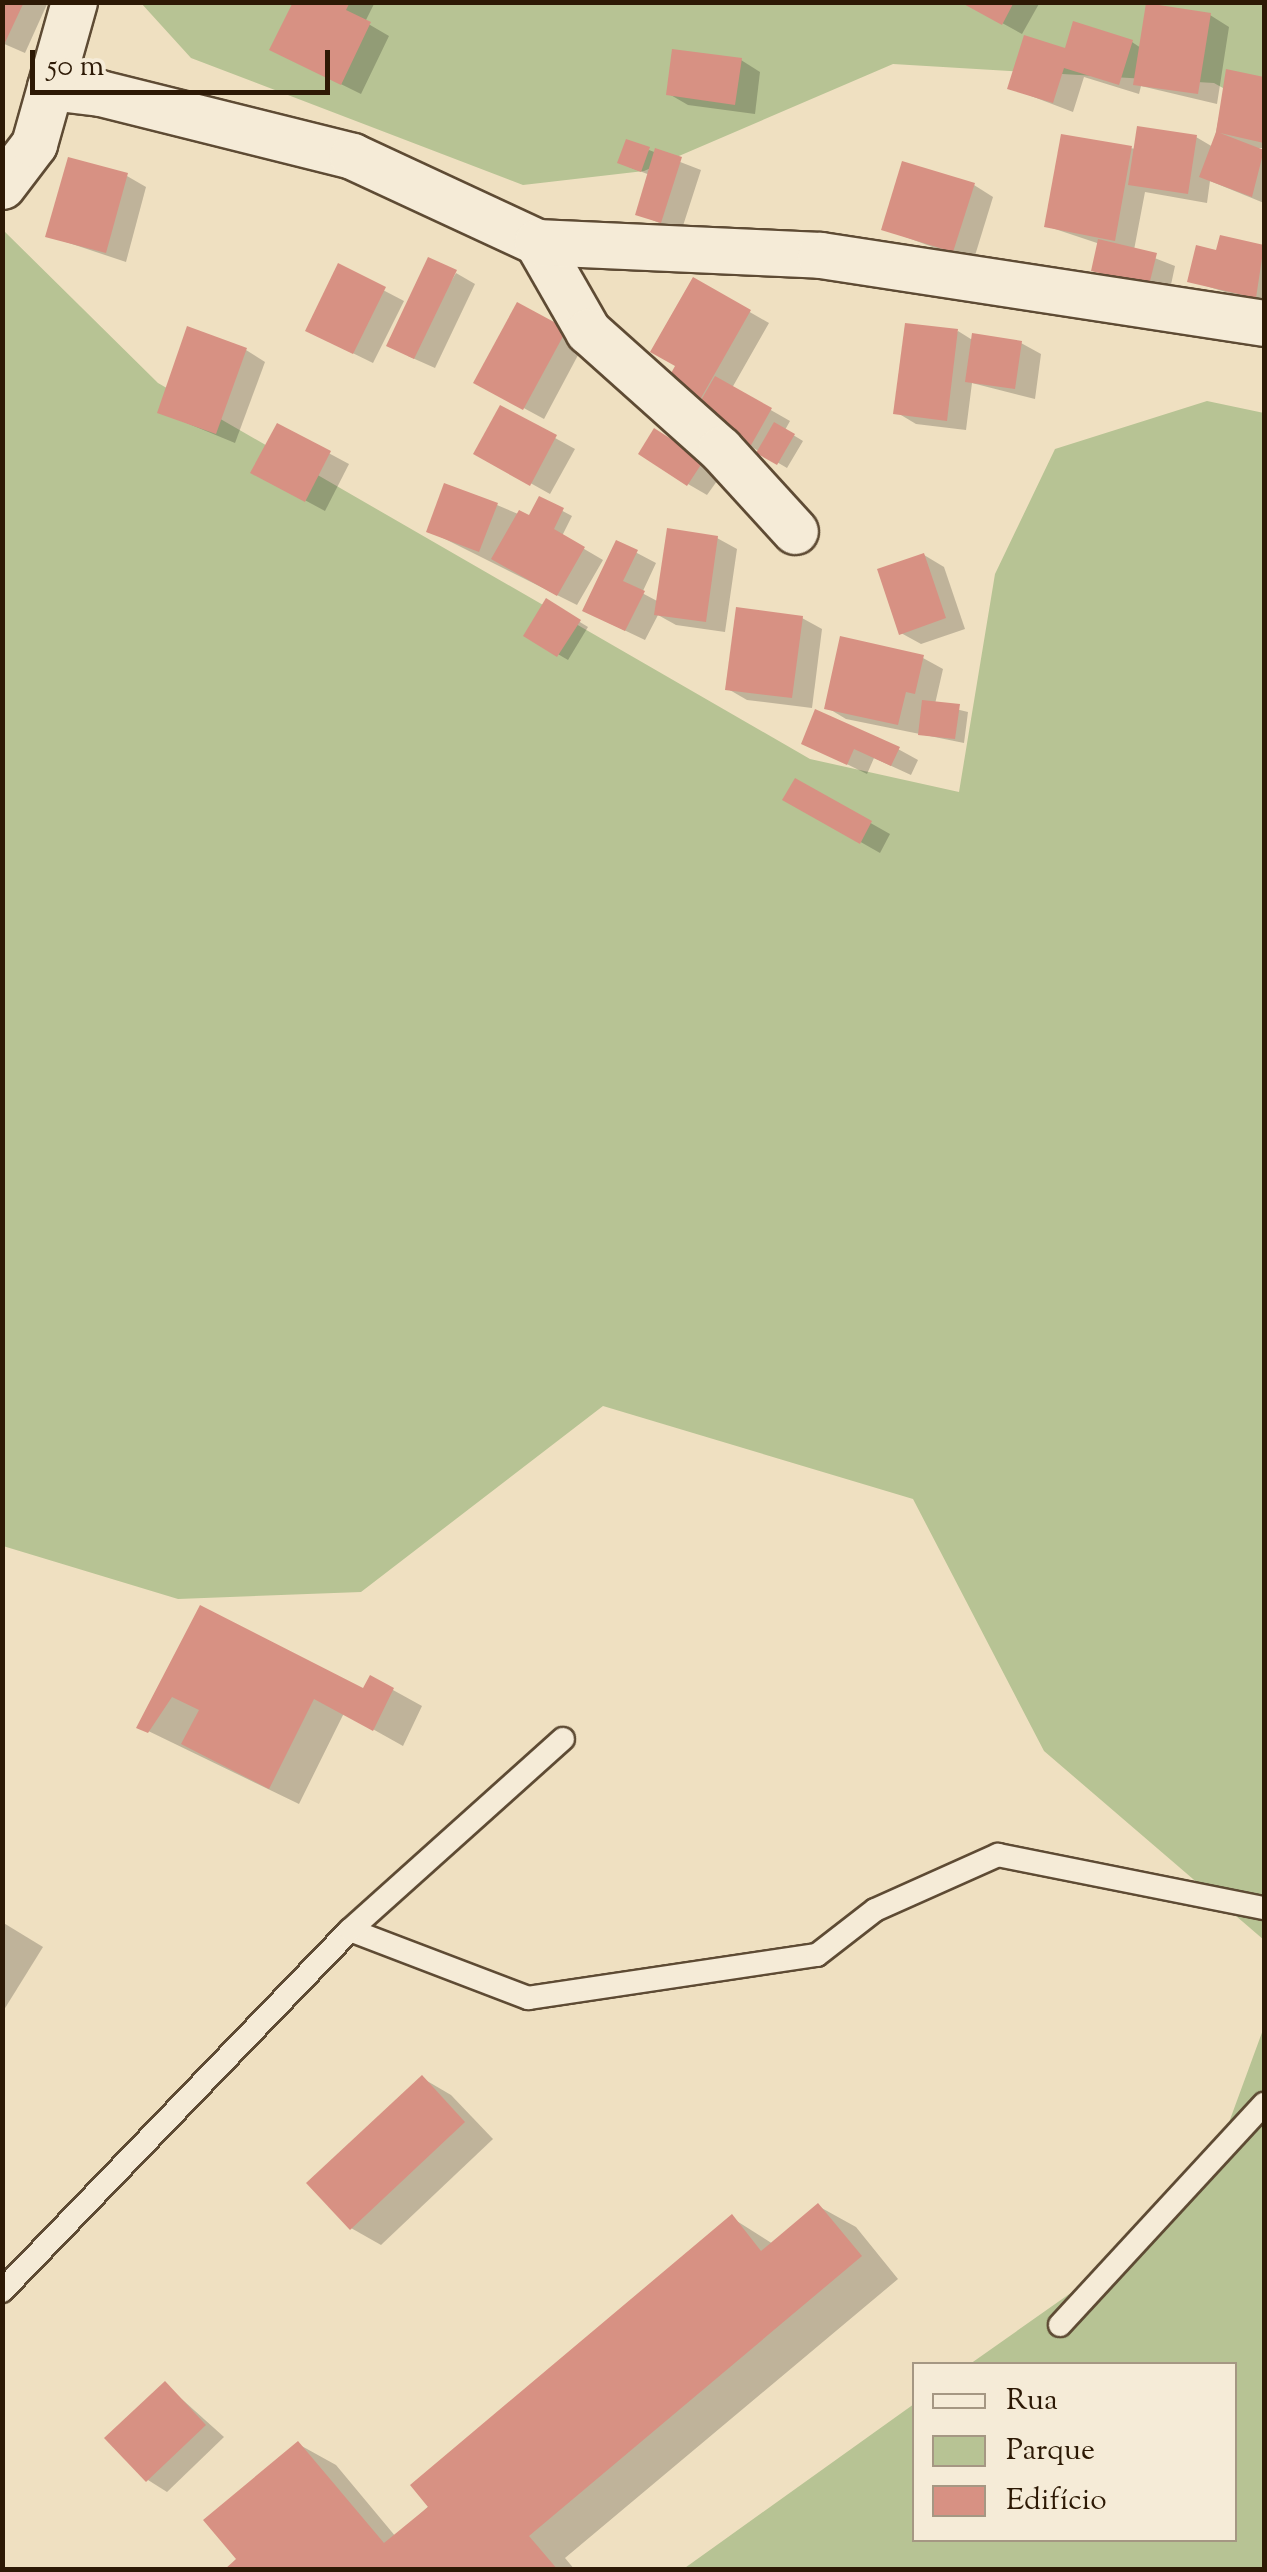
<!DOCTYPE html>
<meta charset="utf-8">
<style>
body{margin:0}
#map{position:relative;width:1267px;height:2572px;overflow:hidden;background:#efe0c1;font-family:"Sorts Mill Goudy",serif}
div>[style]{position:absolute}
.green>*{inset:0;background:#b7c394}
.shadow>*{inset:0;background:#0003}
.building>*{inset:0;background:#d79183}
.roads{filter:drop-shadow(2px 0 #5e4b34) drop-shadow(-2px 0 #5e4b34) drop-shadow(0 2px #5e4b34) drop-shadow(0 -2px #5e4b34)}
.lane>*{height:22px;margin:-11px;padding:0 11px;transform-origin:11px;border-radius:11px;background:#f5ebd7}
.street>*{height:45px;margin:-22.5px;padding:0 22.5px;transform-origin:22.5px;border-radius:22.5px;background:#f5ebd7}
span{translate:-50% -50%;white-space:nowrap;text-align:center;line-height:1.15;-webkit-text-stroke:8px #f5ebd7;paint-order:stroke}
.frame{position:absolute;inset:0;border:5px solid #2d1905;pointer-events:none}
.legend{position:absolute;left:912px;top:2362px;width:325px;height:180px;box-sizing:border-box;background:#f5ebd7;border:2px solid #a59783;margin:0;padding:12px 18px;list-style:none;font-size:30px;color:#2d1905}
.legend li{display:flex;align-items:center;gap:20px;height:50px}
.legend b{width:50px;border:2px solid #a59783}
.scale{position:absolute;left:30px;top:50px;width:300px;height:45px;box-sizing:border-box;border:5px solid #2d1905;border-top:0;padding-left:12px;font-size:30px;line-height:35px;white-space:nowrap;color:#2d1905;-webkit-text-stroke:8px #f5ebd7;paint-order:stroke}
</style>
<div id="map">
<div class="green">
<i style="clip-path:polygon(141px 3px,1264px 3px,1264px 111px,1214px 83px,893px 64px,644px 171px,523px 185px,191px 58px)"></i>
<i style="clip-path:polygon(2px 229px,158px 383px,810px 759px,959px 792px,995px 574px,1055px 449px,1207px 401px,1264px 413px,1264px 1940px,1044px 1751px,913px 1499px,603px 1406px,361px 1592px,178px 1599px,3px 1546px)"></i>
<i style="clip-path:polygon(1264px 2027px,1264px 2569px,682px 2570px,914px 2404px,914px 2540px,1234px 2540px,1234px 2364px,970px 2364px,1102px 2271px,1224px 2136px)"></i>
</div>
<div class="shadow">
<i style="clip-path:polygon(2px 2px,48px 2px,25px 53px,2px 43px)"></i>
<i style="clip-path:polygon(296px 2px,375px 2px,365px 22px,389px 36px,361px 94px,292px 60px)"></i>
<i style="clip-path:polygon(964px 2px,1040px 2px,1022px 34px)"></i>
<i style="clip-path:polygon(1210px 15px,1229px 27px,1217px 104px,1141px 86px,1139px 94px,1084px 77px,1073px 112px,1010px 88px,1066px 51px,1132px 42px,1141px 48px)"></i>
<i style="clip-path:polygon(741px 60px,760px 72px,755px 114px,688px 105px,669px 94px)"></i>
<i style="clip-path:polygon(1228px 72px,1264px 80px,1264px 148px,1258px 148px,1264px 152px,1264px 203px,1210px 181px,1207px 203px,1145px 192px,1134px 250px,1175px 266px,1169px 294px,1094px 269px,1100px 244px,1046px 226px,1063px 137px,1136px 149px,1196px 137px,1213px 147px)"></i>
<i style="clip-path:polygon(649px 150px,701px 170px,681px 232px,638px 214px,650px 175px,629px 167px)"></i>
<i style="clip-path:polygon(127px 176px,146px 187px,126px 262px,48px 236px)"></i>
<i style="clip-path:polygon(974px 185px,993px 197px,973px 262px,884px 229px)"></i>
<i style="clip-path:polygon(1221px 238px,1264px 248px,1264px 304px,1190px 281px,1218px 253px)"></i>
<i style="clip-path:polygon(339px 267px,404px 301px,373px 363px,328px 341px)"></i>
<i style="clip-path:polygon(456px 273px,475px 284px,435px 368px,408px 356px)"></i>
<i style="clip-path:polygon(694px 280px,769px 323px,732px 388px,790px 421px,785px 430px,803px 441px,787px 468px,696px 414px,679px 365px)"></i>
<i style="clip-path:polygon(518px 305px,585px 342px,544px 419px,492px 391px)"></i>
<i style="clip-path:polygon(958px 331px,974px 341px,1021px 343px,1041px 354px,1035px 399px,972px 383px,966px 430px,916px 424px,896px 412px)"></i>
<i style="clip-path:polygon(246px 350px,265px 362px,235px 443px,160px 412px)"></i>
<i style="clip-path:polygon(501px 408px,575px 449px,550px 494px,477px 453px)"></i>
<i style="clip-path:polygon(278px 426px,349px 464px,325px 511px,273px 483px)"></i>
<i style="clip-path:polygon(655px 431px,722px 474px,707px 495px,688px 484px)"></i>
<i style="clip-path:polygon(540px 499px,572px 516px,562px 536px,603px 560px,577px 605px,429px 531px,497px 505px,530px 519px)"></i>
<i style="clip-path:polygon(717px 538px,737px 549px,725px 632px,676px 625px,658px 615px,645px 640px,605px 621px,618px 543px,656px 563px,642px 593px,659px 602px)"></i>
<i style="clip-path:polygon(924px 555px,944px 567px,965px 629px,921px 644px,901px 633px)"></i>
<i style="clip-path:polygon(547px 602px,588px 627px,568px 660px,527px 636px)"></i>
<i style="clip-path:polygon(802px 618px,822px 629px,812px 708px,747px 700px,728px 689px)"></i>
<i style="clip-path:polygon(923px 658px,943px 669px,935px 704px,968px 712px,964px 743px,846px 719px,826px 707px)"></i>
<i style="clip-path:polygon(804px 743px,898px 749px,918px 760px,911px 775px,874px 758px,867px 774px)"></i>
<i style="clip-path:polygon(796px 781px,890px 834px,880px 853px,785px 799px)"></i>
<i style="clip-path:polygon(201px 1608px,365px 1692px,393px 1690px,422px 1706px,403px 1746px,344px 1713px,299px 1804px,140px 1727px)"></i>
<i style="clip-path:polygon(2px 1922px,43px 1947px,2px 2013px)"></i>
<i style="clip-path:polygon(422px 2078px,451px 2095px,493px 2139px,381px 2245px,351px 2228px)"></i>
<i style="clip-path:polygon(818px 2206px,856px 2227px,898px 2279px,565px 2558px,575px 2570px,228px 2570px,240px 2559px,298px 2444px,336px 2465px,396px 2537px,732px 2218px,773px 2244px)"></i>
<i style="clip-path:polygon(165px 2384px,224px 2437px,167px 2492px,148px 2480px)"></i>
</div>
<div class="building">
<i style="clip-path:polygon(2px 2px,24px 2px,2px 49px)"></i>
<i style="clip-path:polygon(293px 2px,350px 2px,346px 10px,371px 22px,341px 85px,269px 50px)"></i>
<i style="clip-path:polygon(960px 2px,1014px 2px,1002px 25px)"></i>
<i style="clip-path:polygon(1146px 3px,1211px 13px,1198px 94px,1133px 85px)"></i>
<i style="clip-path:polygon(1073px 21px,1133px 40px,1119px 85px,1064px 68px,1053px 103px,1007px 89px,1024px 35px,1065px 48px)"></i>
<i style="clip-path:polygon(672px 49px,742px 58px,735px 105px,666px 95px)"></i>
<i style="clip-path:polygon(1226px 69px,1264px 77px,1264px 143px,1220px 133px,1264px 150px,1252px 197px,1199px 177px,1216px 132px)"></i>
<i style="clip-path:polygon(1137px 126px,1197px 135px,1188px 194px,1128px 185px)"></i>
<i style="clip-path:polygon(1061px 134px,1132px 146px,1115px 241px,1044px 227px)"></i>
<i style="clip-path:polygon(626px 139px,650px 147px,641px 172px,617px 163px)"></i>
<i style="clip-path:polygon(655px 148px,682px 157px,661px 223px,635px 215px)"></i>
<i style="clip-path:polygon(68px 157px,128px 173px,106px 253px,45px 237px)"></i>
<i style="clip-path:polygon(902px 161px,975px 183px,953px 252px,881px 230px)"></i>
<i style="clip-path:polygon(1220px 235px,1264px 245px,1256px 298px,1187px 282px,1196px 245px,1216px 250px)"></i>
<i style="clip-path:polygon(1098px 239px,1157px 253px,1149px 285px,1091px 271px)"></i>
<i style="clip-path:polygon(428px 257px,457px 270px,414px 359px,386px 346px)"></i>
<i style="clip-path:polygon(338px 263px,386px 287px,353px 354px,305px 331px)"></i>
<i style="clip-path:polygon(693px 277px,751px 310px,697px 405px,664px 386px,675px 366px,650px 352px)"></i>
<i style="clip-path:polygon(517px 302px,567px 329px,523px 410px,473px 383px)"></i>
<i style="clip-path:polygon(905px 323px,958px 329px,947px 421px,893px 414px)"></i>
<i style="clip-path:polygon(187px 326px,247px 348px,216px 434px,157px 413px)"></i>
<i style="clip-path:polygon(972px 333px,1022px 341px,1015px 389px,965px 382px)"></i>
<i style="clip-path:polygon(715px 376px,772px 408px,750px 447px,693px 414px)"></i>
<i style="clip-path:polygon(500px 405px,557px 435px,530px 486px,473px 454px)"></i>
<i style="clip-path:polygon(774px 422px,795px 434px,777px 465px,756px 453px)"></i>
<i style="clip-path:polygon(277px 423px,331px 451px,305px 502px,250px 473px)"></i>
<i style="clip-path:polygon(654px 428px,704px 460px,687px 486px,638px 454px)"></i>
<i style="clip-path:polygon(444px 483px,498px 503px,479px 552px,426px 532px)"></i>
<i style="clip-path:polygon(539px 496px,564px 508px,554px 529px,585px 547px,557px 596px,491px 559px,519px 510px,529px 515px)"></i>
<i style="clip-path:polygon(667px 528px,718px 536px,706px 622px,654px 615px)"></i>
<i style="clip-path:polygon(616px 540px,638px 550px,623px 581px,645px 591px,625px 631px,582px 611px)"></i>
<i style="clip-path:polygon(924px 553px,946px 618px,899px 635px,877px 569px)"></i>
<i style="clip-path:polygon(546px 598px,581px 620px,557px 657px,523px 636px)"></i>
<i style="clip-path:polygon(736px 607px,803px 616px,792px 698px,725px 690px)"></i>
<i style="clip-path:polygon(840px 636px,924px 655px,915px 694px,906px 692px,898px 725px,824px 709px)"></i>
<i style="clip-path:polygon(922px 700px,960px 704px,955px 739px,918px 735px)"></i>
<i style="clip-path:polygon(815px 709px,900px 747px,891px 766px,854px 749px,847px 765px,801px 744px)"></i>
<i style="clip-path:polygon(795px 778px,872px 821px,860px 844px,782px 800px)"></i>
<i style="clip-path:polygon(200px 1605px,363px 1688px,370px 1675px,394px 1688px,373px 1731px,314px 1699px,269px 1789px,181px 1744px,199px 1710px,172px 1697px,148px 1733px,136px 1728px)"></i>
<i style="clip-path:polygon(422px 2075px,465px 2122px,350px 2230px,306px 2183px)"></i>
<i style="clip-path:polygon(818px 2203px,862px 2256px,529px 2536px,558px 2570px,224px 2570px,236px 2559px,203px 2520px,298px 2441px,384px 2543px,428px 2507px,410px 2485px,732px 2214px,761px 2251px)"></i>
<i style="clip-path:polygon(165px 2381px,206px 2425px,146px 2482px,104px 2438px)"></i>
</div>
<div class="roads">
<div class="lane">
<i style="left:350px;top:1930px;width:191px;rotate:20.9deg"></i>
<i style="left:528px;top:1998px;width:292px;rotate:-8.5deg"></i>
<i style="left:817px;top:1955px;width:73px;rotate:-37.8deg"></i>
<i style="left:875px;top:1910px;width:135px;rotate:-24.1deg"></i>
<i style="left:998px;top:1855px;width:271px;rotate:11.3deg"></i>
<i style="left:2px;top:2291px;width:501px;rotate:-46.05deg"></i>
<i style="left:350px;top:1930px;width:286px;rotate:-41.9deg"></i>
<i style="left:1060px;top:2325px;width:301px;rotate:-47.3deg"></i>
</div>
<div class="street">
<i style="left:50px;top:87px;width:50px;rotate:6.8deg"></i>
<i style="left:100px;top:93px;width:260px;rotate:14deg"></i>
<i style="left:352px;top:156px;width:204px;rotate:24.9deg"></i>
<i style="left:537px;top:242px;width:103px;rotate:60.2deg"></i>
<i style="left:588px;top:331px;width:177px;rotate:41.8deg"></i>
<i style="left:720px;top:449px;width:111px;rotate:47.6deg"></i>
<i style="left:2px;top:186px;width:53px;rotate:-52.7deg"></i>
<i style="left:34px;top:144px;width:148px;rotate:-74.3deg"></i>
<i style="left:537px;top:242px;width:283px;rotate:2.6deg"></i>
<i style="left:820px;top:255px;width:449px;rotate:8.7deg"></i>
</div>
</div>
<div class="frame"></div>
<ul class="legend">
<li><b style="height:12px;background:#f5ebd7"></b>Rua</li>
<li><b style="height:28px;background:#b7c394"></b>Parque</li>
<li><b style="height:28px;background:#d79183"></b>Edifício</li>
</ul>
<div class="scale">50 m</div>
</div>
